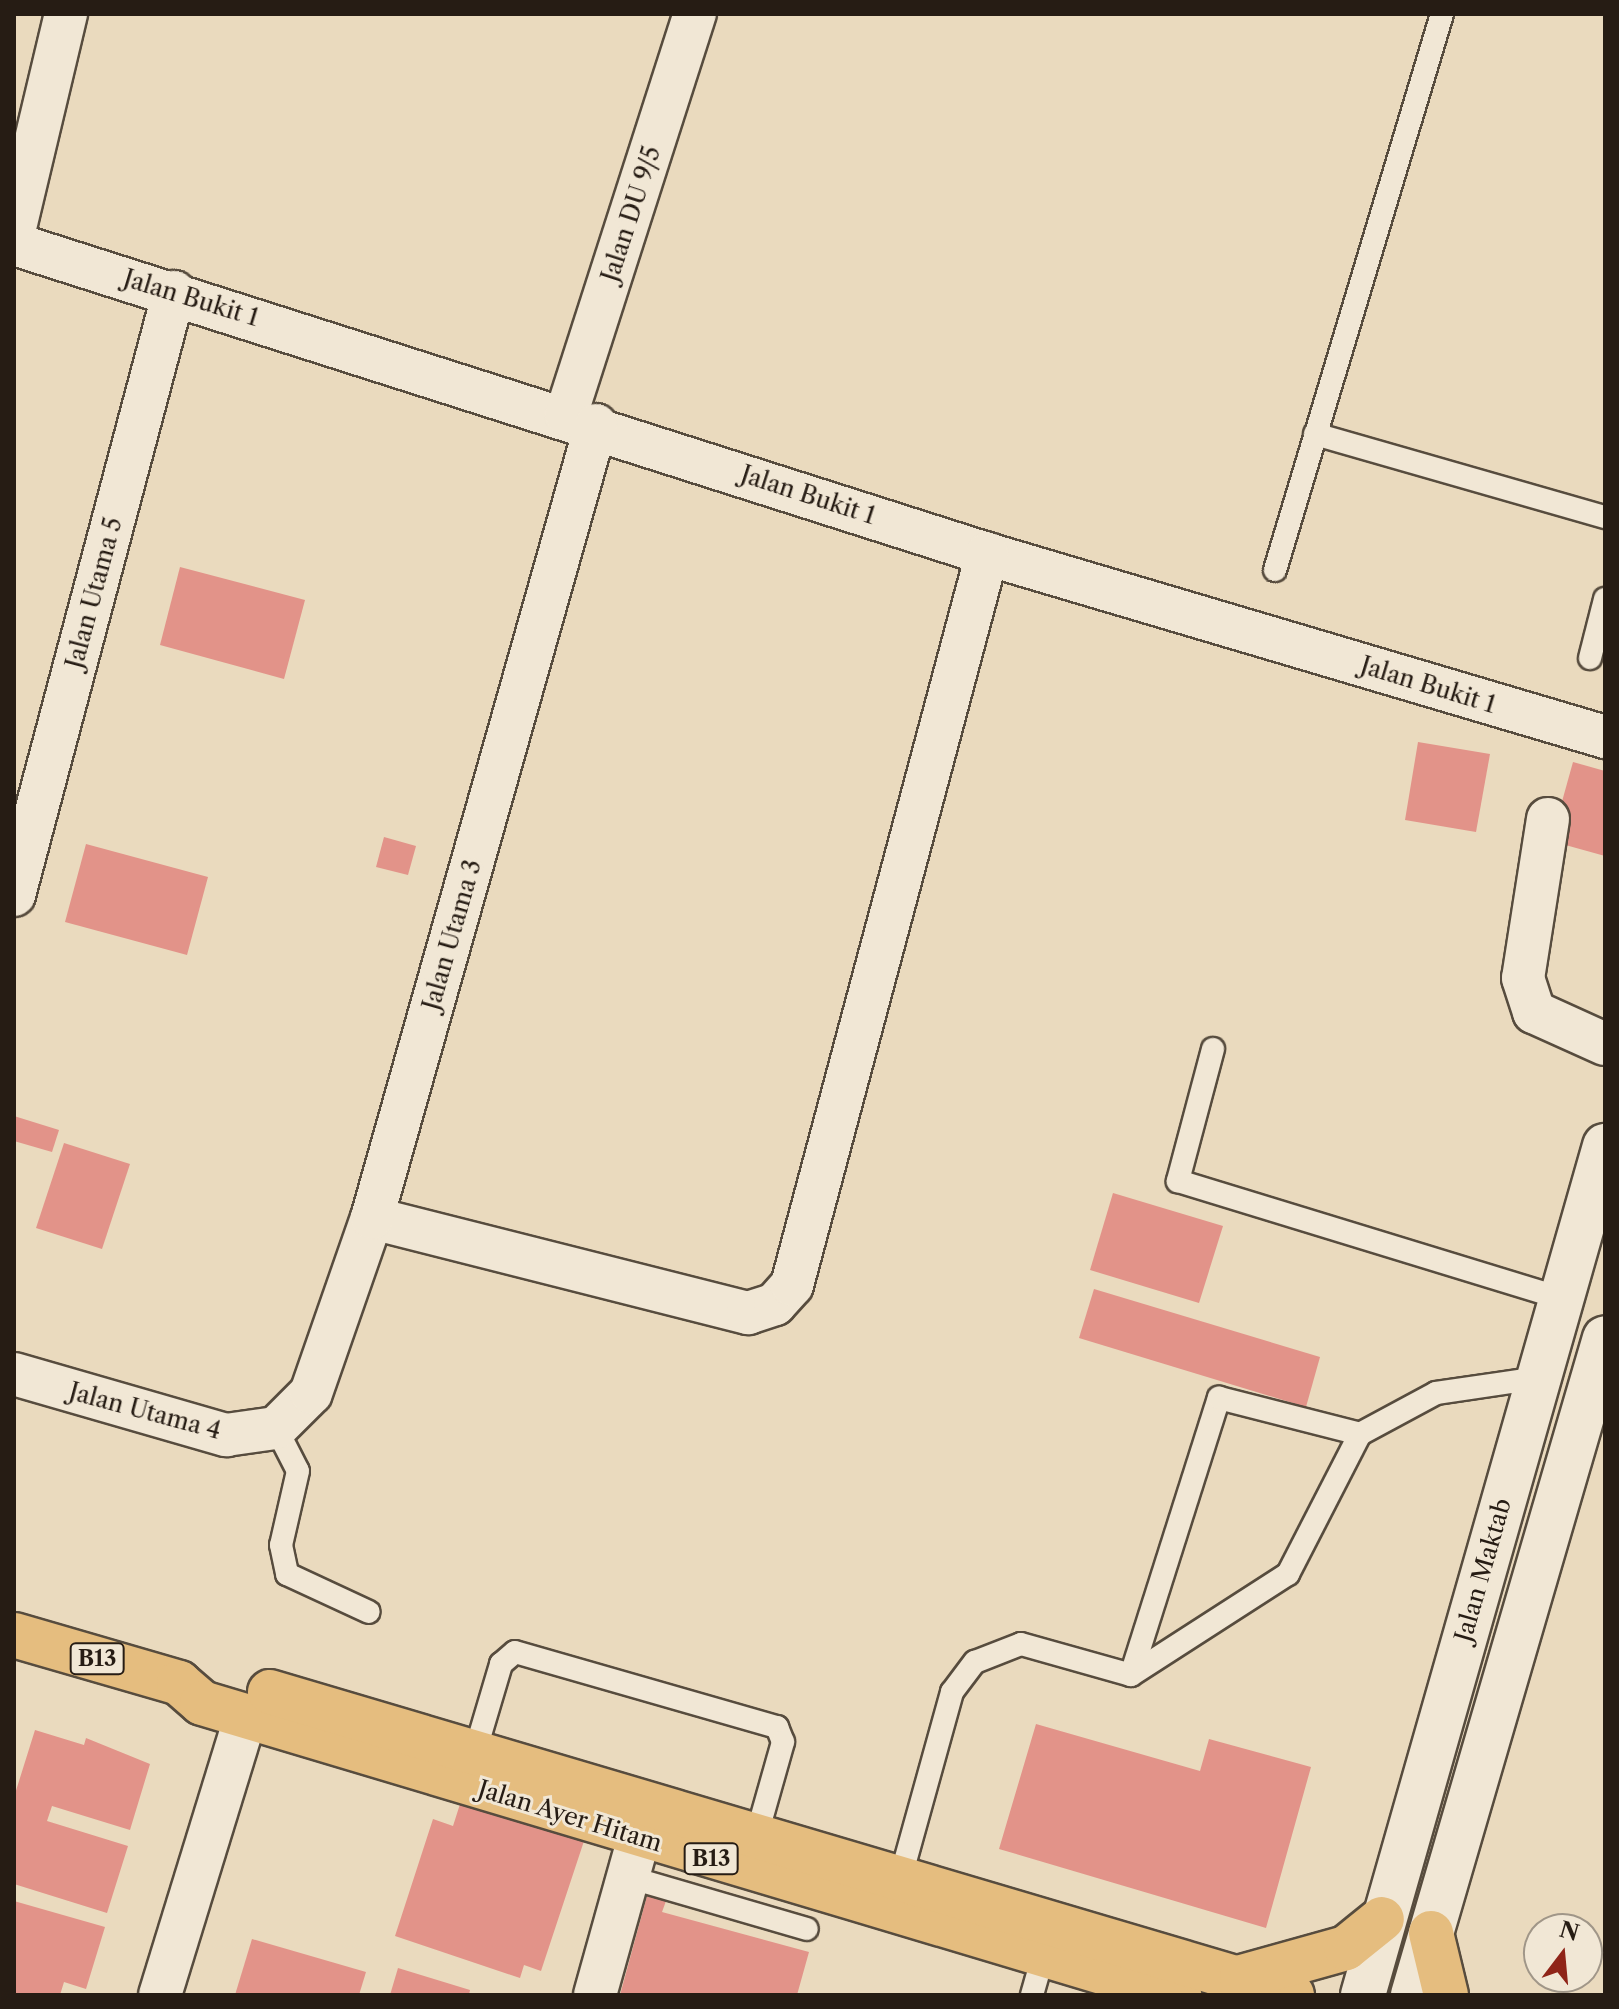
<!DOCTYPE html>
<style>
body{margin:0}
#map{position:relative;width:1619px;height:2009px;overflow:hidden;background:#eadabe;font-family:"Libre Caslon Text",serif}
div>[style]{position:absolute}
.building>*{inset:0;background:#e29389}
.roads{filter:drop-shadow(2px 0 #574c3e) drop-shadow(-2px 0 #574c3e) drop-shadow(0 2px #574c3e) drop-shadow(0 -2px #574c3e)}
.service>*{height:22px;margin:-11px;padding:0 11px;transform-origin:11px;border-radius:11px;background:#f1e7d5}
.minor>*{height:42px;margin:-21px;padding:0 21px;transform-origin:21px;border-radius:21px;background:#f1e7d5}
.tertiary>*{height:44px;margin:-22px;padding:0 22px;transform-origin:22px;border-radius:22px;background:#f1e7d5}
.primary>*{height:44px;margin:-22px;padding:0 22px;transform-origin:22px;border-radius:22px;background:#e5bd7f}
span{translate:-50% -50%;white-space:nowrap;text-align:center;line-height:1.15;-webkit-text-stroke:6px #f1e7d5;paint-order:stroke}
.shield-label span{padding:2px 6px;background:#f1e7d5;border:2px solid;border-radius:6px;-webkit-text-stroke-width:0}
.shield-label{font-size:22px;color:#261c14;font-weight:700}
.street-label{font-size:24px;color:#261c14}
.frame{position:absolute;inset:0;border:16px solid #261c14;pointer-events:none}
.north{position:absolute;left:1523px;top:1913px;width:80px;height:80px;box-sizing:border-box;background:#f1e7d5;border:2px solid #a09688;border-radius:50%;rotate:16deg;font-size:22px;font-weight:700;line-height:32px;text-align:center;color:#261c14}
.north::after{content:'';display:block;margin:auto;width:28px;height:36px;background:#8f2418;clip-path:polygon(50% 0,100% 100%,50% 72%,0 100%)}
</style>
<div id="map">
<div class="building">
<i style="clip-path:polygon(180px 567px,305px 600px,284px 679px,160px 645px)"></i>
<i style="clip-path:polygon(1418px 742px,1490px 754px,1476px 832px,1405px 820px)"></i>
<i style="clip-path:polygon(1573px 762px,1605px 771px,1605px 856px,1551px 841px)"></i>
<i style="clip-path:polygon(384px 837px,416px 846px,408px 875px,376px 867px)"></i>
<i style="clip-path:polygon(86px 844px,208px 877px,187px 955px,65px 922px)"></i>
<i style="clip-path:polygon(14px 1116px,59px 1130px,52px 1152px,14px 1141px)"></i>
<i style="clip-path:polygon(64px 1143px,130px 1164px,102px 1249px,36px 1228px)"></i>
<i style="clip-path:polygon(1113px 1193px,1223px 1226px,1199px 1303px,1090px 1270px)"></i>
<i style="clip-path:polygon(1094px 1289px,1320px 1357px,1306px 1407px,1079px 1338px)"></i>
<i style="clip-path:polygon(1036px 1724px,1200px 1771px,1209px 1739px,1311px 1767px,1266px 1928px,999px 1849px)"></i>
<i style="clip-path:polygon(35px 1730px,84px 1745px,86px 1738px,150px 1764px,130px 1830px,52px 1806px,47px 1821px,128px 1846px,107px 1913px,14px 1884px,14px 1797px)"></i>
<i style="clip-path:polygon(461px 1801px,584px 1841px,541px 1971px,524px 1965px,520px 1978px,395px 1936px,433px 1819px,453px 1826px)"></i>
<i style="clip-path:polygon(647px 1896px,666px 1901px,662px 1912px,809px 1952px,797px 1995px,620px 1995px)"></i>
<i style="clip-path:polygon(14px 1901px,105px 1927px,86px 1989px,64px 1982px,60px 1995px,14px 1995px)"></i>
<i style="clip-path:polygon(252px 1939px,366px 1972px,359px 1995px,235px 1995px)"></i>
<i style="clip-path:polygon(398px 1968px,470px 1990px,469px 1995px,390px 1995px)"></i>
</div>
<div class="roads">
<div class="service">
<i style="left:1315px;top:434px;width:302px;rotate:16deg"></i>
<i style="left:1275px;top:570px;width:581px;rotate:-73.28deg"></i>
<i style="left:1590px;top:658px;width:61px;rotate:-75.7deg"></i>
<i style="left:1213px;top:1049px;width:137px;rotate:104.9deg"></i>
<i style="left:1178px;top:1181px;width:400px;rotate:17deg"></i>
<i style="left:276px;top:1428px;width:48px;rotate:62.9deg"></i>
<i style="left:298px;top:1471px;width:76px;rotate:102.9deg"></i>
<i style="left:281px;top:1545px;width:30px;rotate:78deg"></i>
<i style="left:287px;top:1574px;width:90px;rotate:24.9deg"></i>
<i style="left:1131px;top:1675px;width:291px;rotate:-72.4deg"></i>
<i style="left:1219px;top:1398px;width:146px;rotate:14.3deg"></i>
<i style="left:475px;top:1752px;width:92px;rotate:-73.5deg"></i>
<i style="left:501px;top:1664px;width:18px;rotate:-41deg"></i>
<i style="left:515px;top:1652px;width:273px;rotate:16deg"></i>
<i style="left:777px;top:1727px;width:16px;rotate:68deg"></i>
<i style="left:783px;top:1742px;width:96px;rotate:105.8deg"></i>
<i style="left:901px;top:1876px;width:191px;rotate:-74.5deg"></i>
<i style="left:952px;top:1692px;width:38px;rotate:-53deg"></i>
<i style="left:975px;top:1662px;width:49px;rotate:-21.4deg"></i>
<i style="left:1021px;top:1644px;width:114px;rotate:15.7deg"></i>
<i style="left:1131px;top:1675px;width:187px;rotate:-32.8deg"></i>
<i style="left:1288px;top:1574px;width:157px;rotate:-62.8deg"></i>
<i style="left:1360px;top:1434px;width:86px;rotate:-28.3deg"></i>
<i style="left:1436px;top:1393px;width:104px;rotate:-8.3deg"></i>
<i style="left:628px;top:1877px;width:186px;rotate:16.2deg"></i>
<i style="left:1032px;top:1995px;width:41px;rotate:-74.2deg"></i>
</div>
<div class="minor">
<i style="left:14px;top:232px;width:224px;rotate:-76.6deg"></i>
<i style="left:14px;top:244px;width:1021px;rotate:17.67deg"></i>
<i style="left:987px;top:554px;width:645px;rotate:16.49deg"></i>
<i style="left:566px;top:415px;width:421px;rotate:-72.2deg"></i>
<i style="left:1548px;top:819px;width:161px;rotate:98.9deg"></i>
<i style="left:1523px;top:978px;width:36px;rotate:72deg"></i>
<i style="left:1534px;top:1012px;width:78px;rotate:24.3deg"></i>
<i style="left:14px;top:895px;width:624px;rotate:-75.14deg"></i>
<i style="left:372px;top:1218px;width:388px;rotate:14.2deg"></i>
<i style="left:748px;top:1313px;width:28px;rotate:-18deg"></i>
<i style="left:775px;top:1304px;width:25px;rotate:-48deg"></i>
<i style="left:792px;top:1285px;width:757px;rotate:-75.06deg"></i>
<i style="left:14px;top:1374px;width:221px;rotate:16.1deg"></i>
<i style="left:226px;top:1435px;width:50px;rotate:-8deg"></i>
<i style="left:276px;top:1428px;width:49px;rotate:-45deg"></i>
<i style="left:311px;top:1393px;width:185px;rotate:-70.8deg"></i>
<i style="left:372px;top:1218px;width:824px;rotate:-74.23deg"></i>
<i style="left:160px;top:1995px;width:292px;rotate:-72.9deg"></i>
<i style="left:595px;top:1995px;width:164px;rotate:-74.4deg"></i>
</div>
<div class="tertiary">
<i style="left:1363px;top:1995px;width:883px;rotate:-74.09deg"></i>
<i style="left:1413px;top:1995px;width:684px;rotate:-73.71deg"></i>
</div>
<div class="primary">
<i style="left:14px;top:1635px;width:172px;rotate:16.2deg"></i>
<i style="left:179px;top:1683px;width:30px;rotate:41deg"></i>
<i style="left:202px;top:1703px;width:1020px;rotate:16.64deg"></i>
<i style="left:270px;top:1692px;width:1066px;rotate:16.51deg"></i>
<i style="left:1431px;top:1933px;width:64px;rotate:76.4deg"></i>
<i style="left:1242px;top:1977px;width:108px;rotate:-15.6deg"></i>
<i style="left:1346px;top:1948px;width:46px;rotate:-38.9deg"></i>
</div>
</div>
<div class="shield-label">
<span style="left:97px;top:1659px">B13</span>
<span style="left:711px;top:1859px">B13</span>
</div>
<div class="street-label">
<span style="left:631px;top:214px;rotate:-72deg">Jalan DU 9/5</span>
<span style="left:191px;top:298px;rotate:17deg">Jalan Bukit 1</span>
<span style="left:808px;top:495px;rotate:18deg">Jalan Bukit 1</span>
<span style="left:94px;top:593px;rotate:-75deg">Jalan Utama 5</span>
<span style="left:1428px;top:685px;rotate:17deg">Jalan Bukit 1</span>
<span style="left:452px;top:935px;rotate:-74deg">Jalan Utama 3</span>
<span style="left:145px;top:1411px;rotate:15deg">Jalan Utama 4</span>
<span style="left:1483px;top:1570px;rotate:-74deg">Jalan Maktab</span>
<span style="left:570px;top:1816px;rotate:17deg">Jalan Ayer Hitam</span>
</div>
<div class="frame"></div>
<div class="north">N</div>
</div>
